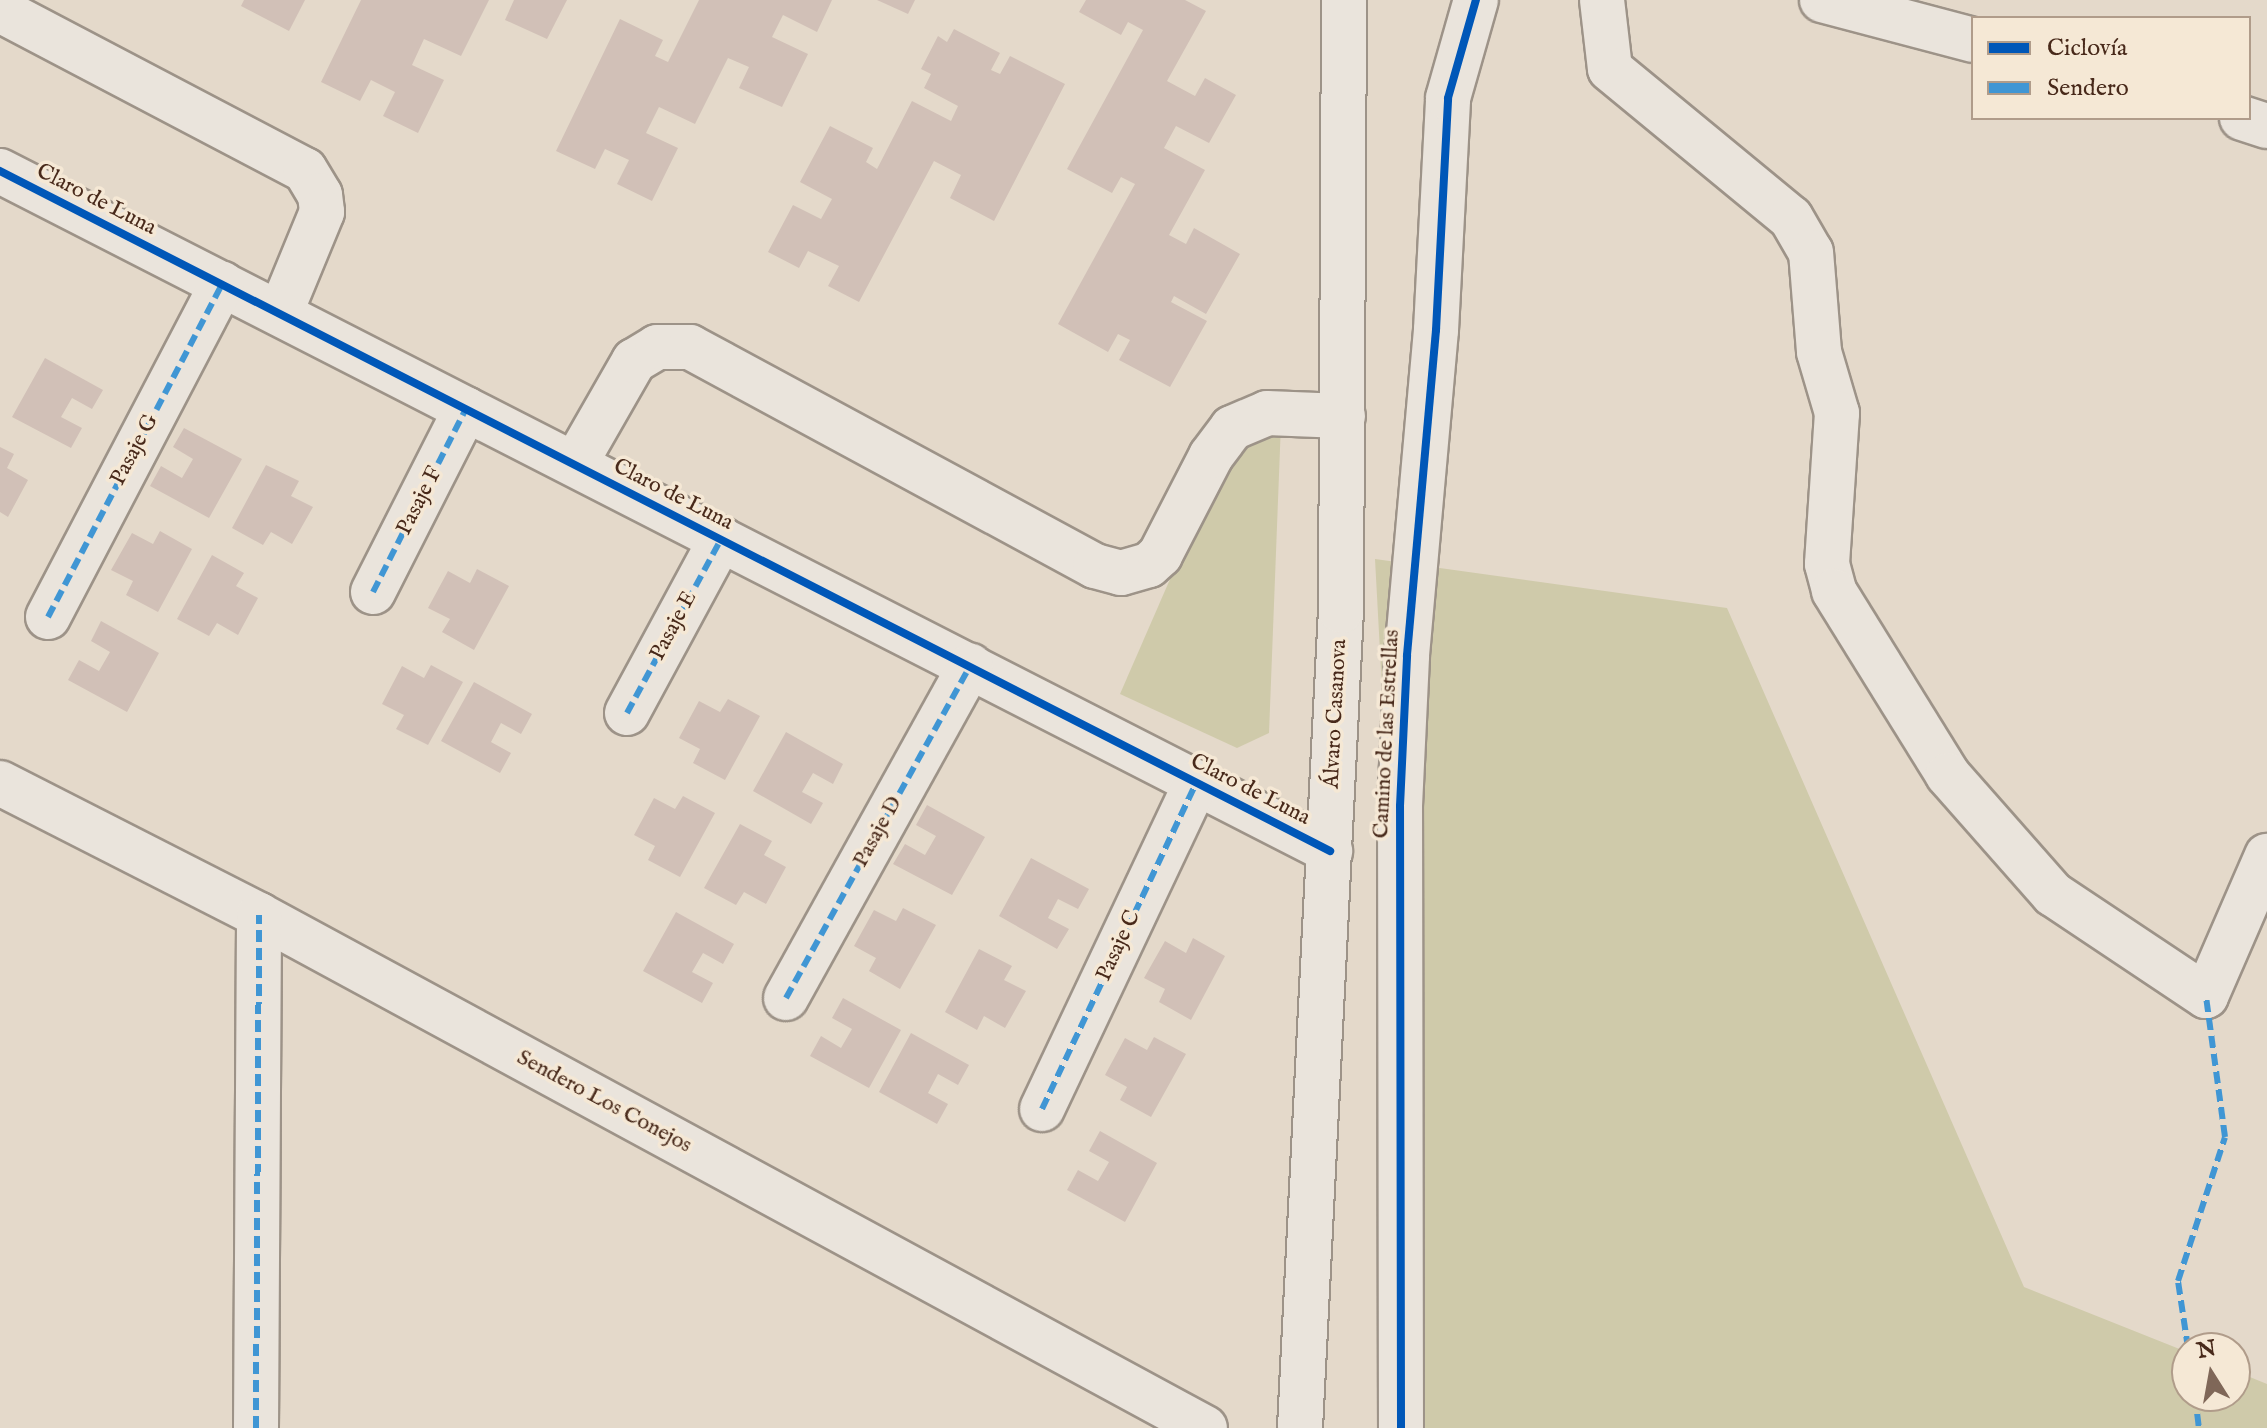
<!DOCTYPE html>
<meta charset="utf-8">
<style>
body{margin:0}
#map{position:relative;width:2267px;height:1428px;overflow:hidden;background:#e4d9ca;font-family:"IM FELL English",serif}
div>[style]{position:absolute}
.green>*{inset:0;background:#cfcaaa}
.building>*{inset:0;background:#d1c0b7}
.roads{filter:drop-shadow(2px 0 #9d9388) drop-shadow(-2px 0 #9d9388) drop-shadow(0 2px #9d9388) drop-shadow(0 -2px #9d9388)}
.minor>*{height:44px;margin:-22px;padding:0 22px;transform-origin:22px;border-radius:22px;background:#eae4dc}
.quiet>*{height:6px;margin-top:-3px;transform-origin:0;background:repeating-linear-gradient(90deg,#4096d4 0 12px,transparent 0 18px)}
.cycleway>*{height:8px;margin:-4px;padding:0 4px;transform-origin:4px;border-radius:4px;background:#0057b8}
span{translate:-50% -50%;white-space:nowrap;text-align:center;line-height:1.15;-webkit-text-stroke:7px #f5e8d5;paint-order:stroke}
.street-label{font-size:22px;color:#48291a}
.legend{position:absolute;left:1971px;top:16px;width:280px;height:104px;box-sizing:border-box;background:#f5e8d5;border:2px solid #b09c8a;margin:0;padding:10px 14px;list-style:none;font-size:24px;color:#48291a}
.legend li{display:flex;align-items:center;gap:16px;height:40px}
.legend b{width:40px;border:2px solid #b09c8a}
.north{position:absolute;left:2171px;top:1332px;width:80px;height:80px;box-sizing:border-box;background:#f5e8d5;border:2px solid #b09c8a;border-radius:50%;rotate:349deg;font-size:22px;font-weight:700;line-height:32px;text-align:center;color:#48291a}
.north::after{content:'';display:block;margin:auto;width:28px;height:36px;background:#7f6758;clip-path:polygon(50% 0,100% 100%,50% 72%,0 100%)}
</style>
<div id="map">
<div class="green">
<i style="clip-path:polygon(1281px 423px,1269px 733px,1237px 748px,1120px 694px,1232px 437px)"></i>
<i style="clip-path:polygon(1375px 559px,1727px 608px,2024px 1287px,2187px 1352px,2187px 1396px,2235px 1396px,2235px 1371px,2267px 1384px,2267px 1428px,1422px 1428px)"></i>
</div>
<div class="building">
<i style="clip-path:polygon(244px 0,305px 0,289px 31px,241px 6px)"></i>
<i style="clip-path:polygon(361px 0,489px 0,461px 56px,424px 39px,412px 65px,444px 80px,418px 133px,383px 116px,395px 92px,371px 80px,360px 101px,321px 82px)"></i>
<i style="clip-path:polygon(514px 0,567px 0,547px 39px,505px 20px)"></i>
<i style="clip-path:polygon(699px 0,832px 0,817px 32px,783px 15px,772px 37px,808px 54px,782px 107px,739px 88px,749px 67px,728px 58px,695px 124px,659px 107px,646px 133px,678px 148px,652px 201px,617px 184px,629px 160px,605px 149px,595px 169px,556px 151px,620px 19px,663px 40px,655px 56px,668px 62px)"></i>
<i style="clip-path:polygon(877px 0,915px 0,908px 14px)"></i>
<i style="clip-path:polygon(1086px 0,1185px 0,1206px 11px,1167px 81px,1195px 96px,1205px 78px,1236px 95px,1209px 143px,1176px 126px,1164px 148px,1205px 170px,1169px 235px,1186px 244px,1194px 228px,1240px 254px,1206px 314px,1174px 296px,1171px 302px,1207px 321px,1170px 387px,1119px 360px,1130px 340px,1118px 334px,1108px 352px,1058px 324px,1135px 184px,1121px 177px,1112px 193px,1067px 169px,1143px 30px,1128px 22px,1121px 35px,1079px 12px)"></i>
<i style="clip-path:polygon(954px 29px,1000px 53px,991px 70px,1000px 74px,1010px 56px,1065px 84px,994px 221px,950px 198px,961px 175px,934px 161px,859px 302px,828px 286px,839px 266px,808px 251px,799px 268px,768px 252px,793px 205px,821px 219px,832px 199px,800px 182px,830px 126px,873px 148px,866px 162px,877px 169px,912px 101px,951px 121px,958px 106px,924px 88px,931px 74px,921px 69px,938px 36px,947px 42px)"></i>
<i style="clip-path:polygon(45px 358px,103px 390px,92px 409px,72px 398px,61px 417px,82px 428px,71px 448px,12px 417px)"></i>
<i style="clip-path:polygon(184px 428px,242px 459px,209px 518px,150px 486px,161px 466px,182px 478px,193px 459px,173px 447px)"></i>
<i style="clip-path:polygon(0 447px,14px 454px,7px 468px,28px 480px,8px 517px,0 512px)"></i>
<i style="clip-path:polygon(266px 465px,299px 481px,291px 496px,313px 507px,292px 544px,271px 532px,263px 545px,232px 528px)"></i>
<i style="clip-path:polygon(160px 531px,192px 549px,158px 612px,126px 595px,133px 581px,111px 570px,132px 533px,153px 544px)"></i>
<i style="clip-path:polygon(212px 555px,244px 573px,236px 586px,258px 598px,238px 635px,217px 623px,209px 636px,177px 619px)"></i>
<i style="clip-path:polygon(477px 569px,509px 586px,474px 650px,442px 632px,450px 619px,428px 608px,448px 571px,470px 583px)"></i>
<i style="clip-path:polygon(101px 621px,159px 653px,127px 712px,68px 680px,79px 660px,99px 671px,110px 652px,91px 641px)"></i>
<i style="clip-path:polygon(431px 665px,463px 682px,428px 745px,396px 729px,404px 715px,382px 704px,402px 666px,424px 678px)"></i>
<i style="clip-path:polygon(474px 682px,532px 714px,521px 734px,501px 723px,491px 742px,511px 753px,500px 773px,441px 741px)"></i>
<i style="clip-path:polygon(728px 699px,760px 716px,725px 780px,693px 763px,700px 749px,679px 738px,699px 701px,720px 712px)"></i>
<i style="clip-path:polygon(786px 732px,843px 764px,833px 784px,813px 773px,802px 792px,823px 803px,811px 824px,753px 791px)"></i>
<i style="clip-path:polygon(683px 796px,715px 813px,680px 877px,648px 860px,655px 846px,634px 835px,654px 798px,675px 809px)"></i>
<i style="clip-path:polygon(927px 805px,985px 837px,952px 895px,893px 864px,905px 844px,925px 855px,936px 836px,916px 825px)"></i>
<i style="clip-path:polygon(740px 824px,772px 841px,764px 855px,786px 867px,766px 904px,744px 892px,736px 905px,704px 888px)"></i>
<i style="clip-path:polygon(1031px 858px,1089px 889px,1078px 909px,1058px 899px,1048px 918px,1069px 929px,1057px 949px,999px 916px)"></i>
<i style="clip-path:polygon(903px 908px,936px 925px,900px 989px,869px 971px,876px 958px,854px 946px,874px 910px,896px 921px)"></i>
<i style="clip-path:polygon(676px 912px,734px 944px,723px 964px,703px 953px,692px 972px,713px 983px,702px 1003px,643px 971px)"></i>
<i style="clip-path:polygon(1193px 938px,1225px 956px,1191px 1020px,1159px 1002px,1165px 989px,1144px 978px,1165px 941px,1186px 953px)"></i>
<i style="clip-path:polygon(979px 949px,1012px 966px,1004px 980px,1026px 991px,1005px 1028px,984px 1016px,977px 1030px,945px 1012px)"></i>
<i style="clip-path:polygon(843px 998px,901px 1030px,869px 1088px,810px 1056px,821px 1036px,841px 1048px,852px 1029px,832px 1018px)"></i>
<i style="clip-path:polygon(911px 1033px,969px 1065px,958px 1085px,938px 1074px,928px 1093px,948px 1104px,937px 1124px,879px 1092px)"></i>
<i style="clip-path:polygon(1154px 1037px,1186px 1054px,1151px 1117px,1120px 1100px,1127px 1087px,1105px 1075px,1125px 1038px,1147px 1050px)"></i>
<i style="clip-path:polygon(1100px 1131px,1157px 1163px,1125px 1222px,1067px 1190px,1078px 1170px,1098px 1181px,1109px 1162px,1089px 1151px)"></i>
</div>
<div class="roads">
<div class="minor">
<i style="left:1602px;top:0;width:69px;rotate:83.4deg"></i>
<i style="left:1610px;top:69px;width:234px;rotate:39.5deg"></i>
<i style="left:1791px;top:218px;width:39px;rotate:60deg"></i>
<i style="left:1811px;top:252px;width:100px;rotate:85.4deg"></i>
<i style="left:1819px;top:352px;width:64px;rotate:73.6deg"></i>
<i style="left:1837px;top:413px;width:151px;rotate:93.8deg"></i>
<i style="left:1827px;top:564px;width:28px;rotate:75deg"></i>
<i style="left:1834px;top:591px;width:216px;rotate:58.2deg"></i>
<i style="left:1948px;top:775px;width:159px;rotate:48.6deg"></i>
<i style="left:2053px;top:894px;width:184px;rotate:33.7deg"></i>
<i style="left:2206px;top:996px;width:153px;rotate:-66.5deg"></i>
<i style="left:1822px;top:0;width:156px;rotate:14.8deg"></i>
<i style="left:0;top:10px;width:344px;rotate:27.7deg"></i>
<i style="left:305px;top:170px;width:29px;rotate:59deg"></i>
<i style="left:320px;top:195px;width:17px;rotate:83deg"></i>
<i style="left:322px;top:212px;width:110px;rotate:112.4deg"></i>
<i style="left:2242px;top:118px;width:26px;rotate:18deg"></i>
<i style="left:0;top:171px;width:1494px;rotate:27.08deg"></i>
<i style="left:575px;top:464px;width:119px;rotate:-60.2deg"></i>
<i style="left:634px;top:361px;width:27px;rotate:-31deg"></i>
<i style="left:657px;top:347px;width:33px"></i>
<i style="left:690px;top:347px;width:460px;rotate:28.4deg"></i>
<i style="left:1095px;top:566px;width:27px;rotate:15deg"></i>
<i style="left:1121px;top:573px;width:29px;rotate:-16deg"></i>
<i style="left:1149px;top:565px;width:15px;rotate:-42deg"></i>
<i style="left:1160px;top:555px;width:111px;rotate:-62.7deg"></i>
<i style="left:1211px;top:456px;width:35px;rotate:-53deg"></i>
<i style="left:1232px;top:428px;width:38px;rotate:-23deg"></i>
<i style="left:1267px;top:413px;width:76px;rotate:2.3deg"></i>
<i style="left:373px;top:592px;width:205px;rotate:-63.1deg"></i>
<i style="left:48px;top:617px;width:376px;rotate:-62.4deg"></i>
<i style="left:627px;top:713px;width:198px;rotate:-61.6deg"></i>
<i style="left:0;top:783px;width:291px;rotate:27deg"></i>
<i style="left:259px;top:915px;width:1076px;rotate:28.47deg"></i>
<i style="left:786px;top:998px;width:380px;rotate:-61deg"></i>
<i style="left:1042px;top:1109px;width:361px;rotate:-64.7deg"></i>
<i style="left:256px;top:1428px;width:513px;rotate:-89.66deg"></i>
<i style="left:1300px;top:1428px;width:818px;rotate:-87.13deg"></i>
<i style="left:1341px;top:611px;width:611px;rotate:-89.72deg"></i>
<i style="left:1401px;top:1428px;width:622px;rotate:-90.09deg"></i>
<i style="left:1400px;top:806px;width:151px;rotate:-87.3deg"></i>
<i style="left:1407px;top:655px;width:326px;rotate:-84.9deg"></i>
<i style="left:1436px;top:330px;width:232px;rotate:-87deg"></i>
<i style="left:1448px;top:98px;width:102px;rotate:-74.1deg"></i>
</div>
</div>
<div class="quiet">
<i style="left:373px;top:592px;width:205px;rotate:-63.1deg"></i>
<i style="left:48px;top:617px;width:376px;rotate:-62.4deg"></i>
<i style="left:627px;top:713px;width:198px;rotate:-61.6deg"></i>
<i style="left:786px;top:998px;width:380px;rotate:-61deg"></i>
<i style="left:1042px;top:1109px;width:361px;rotate:-64.7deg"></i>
<i style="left:2188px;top:1348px;width:68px;rotate:-98.5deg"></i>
<i style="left:2178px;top:1281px;width:151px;rotate:-71.9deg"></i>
<i style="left:2225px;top:1137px;width:142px;rotate:-97.7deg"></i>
<i style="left:2195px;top:1396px;width:32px;rotate:83deg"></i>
<i style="left:256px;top:1428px;width:513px;rotate:-89.66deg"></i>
</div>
<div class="cycleway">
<i style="left:0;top:171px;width:1494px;rotate:27.08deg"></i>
<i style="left:1401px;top:1428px;width:622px;rotate:-90.09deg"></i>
<i style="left:1400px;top:806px;width:151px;rotate:-87.3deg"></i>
<i style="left:1407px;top:655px;width:326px;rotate:-84.9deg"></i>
<i style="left:1436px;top:330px;width:232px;rotate:-87deg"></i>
<i style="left:1448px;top:98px;width:102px;rotate:-74.1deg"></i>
</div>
<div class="street-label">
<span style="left:96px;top:200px;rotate:27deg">Claro de Luna</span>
<span style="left:135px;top:450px;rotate:-62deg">Pasaje G</span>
<span style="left:673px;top:495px;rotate:27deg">Claro de Luna</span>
<span style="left:420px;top:501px;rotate:-63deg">Pasaje F</span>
<span style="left:674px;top:626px;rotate:-62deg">Pasaje E</span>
<span style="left:1336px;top:714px;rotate:-87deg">Álvaro Casanova</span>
<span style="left:1387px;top:734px;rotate:-87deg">Camino de las Estrellas</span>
<span style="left:1250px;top:790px;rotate:27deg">Claro de Luna</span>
<span style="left:878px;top:832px;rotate:-61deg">Pasaje D</span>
<span style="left:1119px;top:946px;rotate:-65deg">Pasaje C</span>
<span style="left:604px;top:1102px;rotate:28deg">Sendero Los Conejos</span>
</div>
<ul class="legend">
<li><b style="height:10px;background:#0057b8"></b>Ciclovía</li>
<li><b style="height:10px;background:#4096d4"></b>Sendero</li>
</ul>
<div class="north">N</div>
</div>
